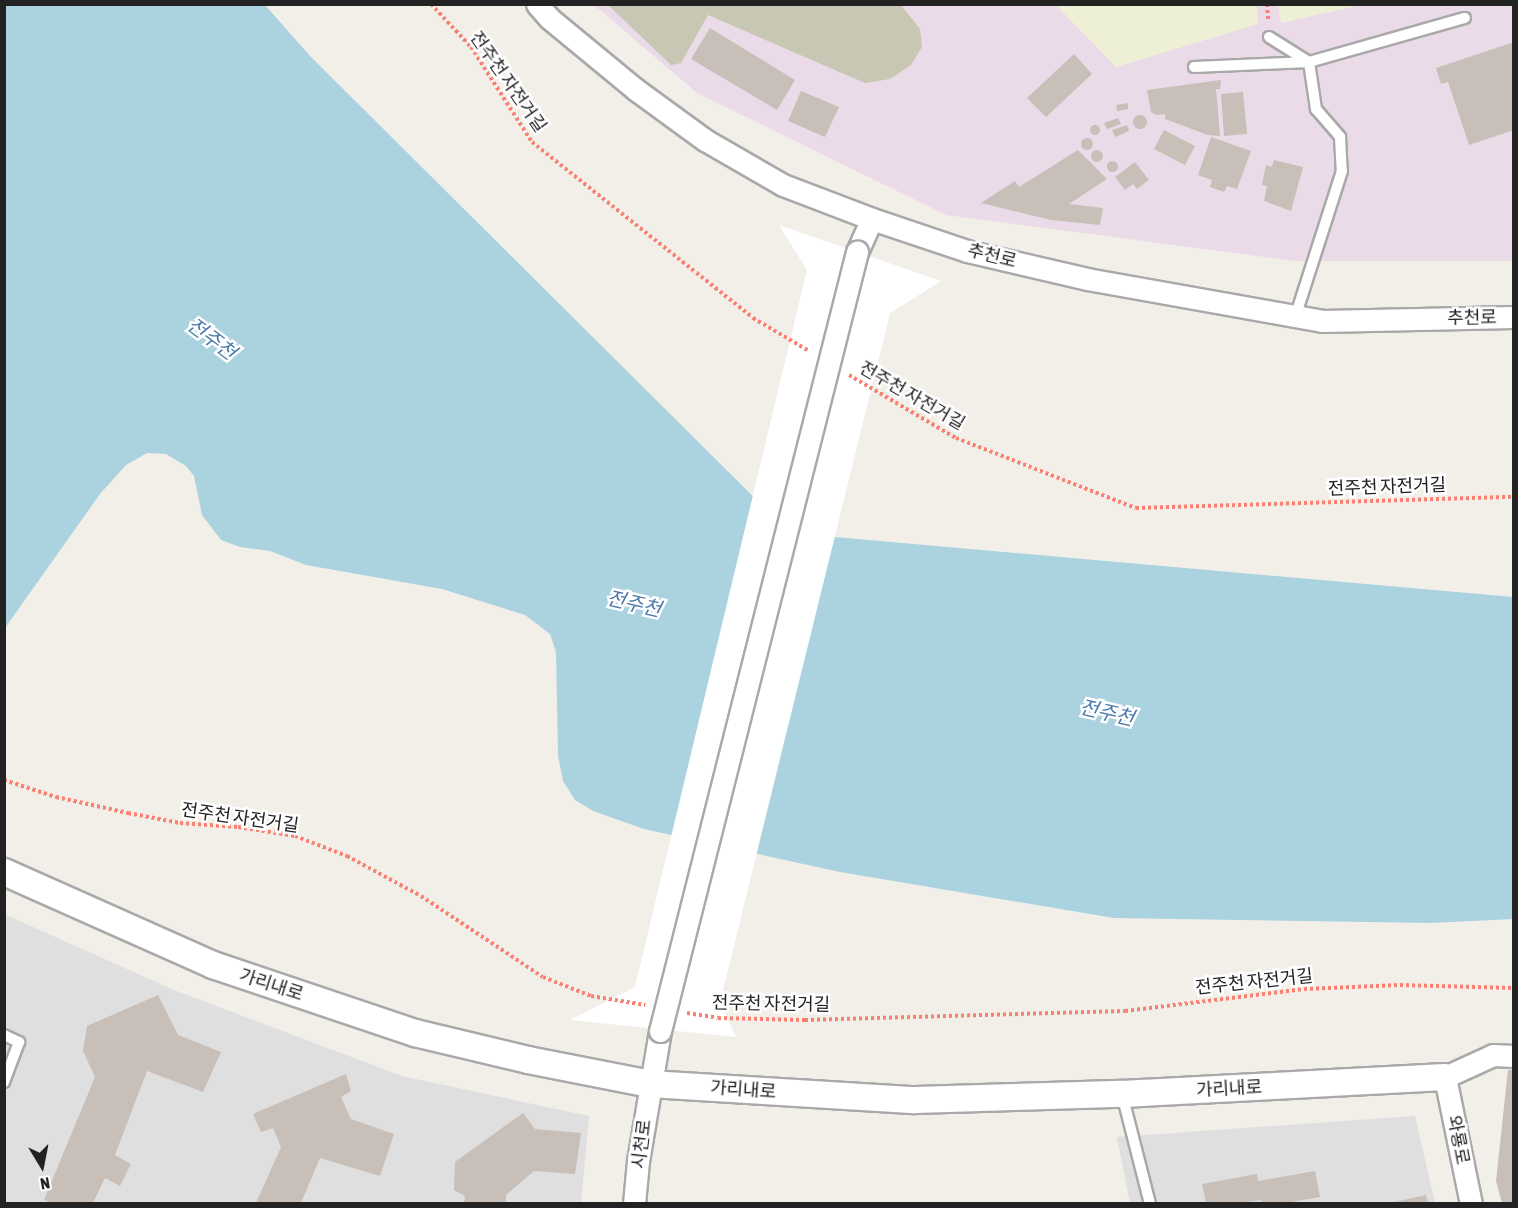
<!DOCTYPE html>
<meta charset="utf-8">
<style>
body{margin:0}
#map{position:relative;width:1518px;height:1208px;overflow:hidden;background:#f2efe9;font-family:"Asap Condensed","Noto Sans KR",sans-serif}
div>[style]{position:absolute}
.residential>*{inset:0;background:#e0dfdf}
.industrial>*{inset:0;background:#ebdbe8}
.construction>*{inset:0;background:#c7c7b4}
.farmland>*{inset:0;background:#eef0d5}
.water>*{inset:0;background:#aad3df}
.pier>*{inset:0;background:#fff}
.building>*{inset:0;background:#c7bfb8}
.round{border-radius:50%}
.path>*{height:4px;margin-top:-2px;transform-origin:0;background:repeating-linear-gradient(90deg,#fa8072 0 3px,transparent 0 6px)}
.roads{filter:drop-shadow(2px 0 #a9a9a9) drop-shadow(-2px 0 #a9a9a9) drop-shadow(0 2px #a9a9a9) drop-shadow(0 -2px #a9a9a9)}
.service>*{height:10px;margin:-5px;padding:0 5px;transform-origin:5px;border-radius:5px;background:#fff}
.minor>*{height:21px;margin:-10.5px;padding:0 10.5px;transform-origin:10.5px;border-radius:10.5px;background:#fff}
.tertiary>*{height:26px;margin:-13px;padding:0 13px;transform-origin:13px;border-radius:13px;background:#fff}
.bridges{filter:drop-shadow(2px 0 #a9a9a9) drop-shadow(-2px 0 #a9a9a9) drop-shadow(0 2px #a9a9a9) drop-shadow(0 -2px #a9a9a9)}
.minor-bridge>*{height:21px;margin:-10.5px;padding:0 10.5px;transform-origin:10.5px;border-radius:10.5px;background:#fff}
span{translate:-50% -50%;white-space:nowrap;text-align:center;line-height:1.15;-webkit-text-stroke:5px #fff;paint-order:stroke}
.street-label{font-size:18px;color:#222}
.water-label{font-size:20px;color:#4a7aab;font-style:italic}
.frame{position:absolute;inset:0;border:6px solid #222;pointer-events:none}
.north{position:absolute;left:12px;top:1136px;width:60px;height:60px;-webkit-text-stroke:4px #fff;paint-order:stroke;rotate:170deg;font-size:16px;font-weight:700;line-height:24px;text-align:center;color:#222}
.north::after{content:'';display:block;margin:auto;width:21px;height:27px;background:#222;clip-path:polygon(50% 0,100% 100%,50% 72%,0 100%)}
</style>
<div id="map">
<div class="residential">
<i style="clip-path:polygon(4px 914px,174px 990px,402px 1076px,589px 1116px,581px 1203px,5px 1203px)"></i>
<i style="clip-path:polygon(1415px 1116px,1435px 1203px,1130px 1203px,1117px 1137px)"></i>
</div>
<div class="industrial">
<i style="clip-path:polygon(594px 5px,1513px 5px,1513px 261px,1295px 261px,946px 215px,697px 93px)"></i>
</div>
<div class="construction">
<i style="clip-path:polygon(608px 5px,901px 5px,920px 29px,922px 47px,911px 65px,890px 79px,865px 83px,708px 15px,681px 63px,671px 65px)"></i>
</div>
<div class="farmland">
<i style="clip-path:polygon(1278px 4px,1361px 4px,1361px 5px,1281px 23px)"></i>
<i style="clip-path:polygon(1056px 5px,1257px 5px,1258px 24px,1116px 67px)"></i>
</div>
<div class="water">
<i style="clip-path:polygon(5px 5px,265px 5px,311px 57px,790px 533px,1513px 597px,1513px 919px,1431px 923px,1114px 918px,840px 872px,644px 829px,593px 811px,575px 800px,563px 781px,558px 755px,556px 652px,550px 634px,525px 615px,442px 589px,306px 565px,270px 551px,240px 547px,221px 540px,202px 515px,194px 476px,186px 466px,166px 454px,147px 453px,126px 465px,100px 494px,5px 628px)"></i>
</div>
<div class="pier">
<i style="clip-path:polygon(779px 225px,941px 281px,890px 313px,720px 1002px,736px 1037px,570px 1020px,635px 987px,807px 270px)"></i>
</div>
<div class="building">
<i style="clip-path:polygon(710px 28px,795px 80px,777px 110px,691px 59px)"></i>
<i style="clip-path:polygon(1514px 42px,1514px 130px,1469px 145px,1448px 82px,1441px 84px,1436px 68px)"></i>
<i style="clip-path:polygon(1074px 54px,1092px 74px,1046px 117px,1027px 98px)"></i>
<i style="clip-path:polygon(1221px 80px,1220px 89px,1216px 89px,1220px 136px,1208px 135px,1165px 119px,1165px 114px,1156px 115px,1151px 112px,1147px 90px)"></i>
<i style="clip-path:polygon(801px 91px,839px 107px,825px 137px,788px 121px)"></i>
<i style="clip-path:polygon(1243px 92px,1247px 134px,1224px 136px,1221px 94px)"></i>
<i style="clip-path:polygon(1128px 103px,1128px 109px,1117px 111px,1116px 105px)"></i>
<i class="round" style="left:1133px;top:115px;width:14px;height:14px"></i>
<i style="clip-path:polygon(1118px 118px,1121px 124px,1107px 129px,1104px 123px)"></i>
<i style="clip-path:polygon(1127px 125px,1129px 131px,1115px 137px,1112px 130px)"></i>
<i class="round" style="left:1090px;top:125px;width:10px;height:10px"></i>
<i style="clip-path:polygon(1164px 130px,1195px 146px,1185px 165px,1154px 149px)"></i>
<i style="clip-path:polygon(1211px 137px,1251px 151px,1237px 189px,1227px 186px,1224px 192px,1210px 187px,1212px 180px,1198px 175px)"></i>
<i class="round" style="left:1081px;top:138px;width:12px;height:12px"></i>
<i class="round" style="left:1091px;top:150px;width:12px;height:12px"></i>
<i style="clip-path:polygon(1078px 150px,1107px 179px,1069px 204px,1103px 208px,1100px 225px,1051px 220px,981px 203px,1015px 181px,1019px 187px)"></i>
<i style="clip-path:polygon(1274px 160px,1303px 167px,1291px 211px,1264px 201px,1267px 186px,1262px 185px,1266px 165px,1272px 167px)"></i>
<i class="round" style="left:1106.5px;top:160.5px;width:11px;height:11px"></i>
<i style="clip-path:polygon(1135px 162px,1149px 180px,1137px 189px,1133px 184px,1125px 190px,1115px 177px)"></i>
<i style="clip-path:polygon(158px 995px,178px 1035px,221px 1052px,203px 1092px,147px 1071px,115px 1155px,131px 1164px,120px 1186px,105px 1178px,93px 1203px,52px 1203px,44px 1200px,95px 1077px,83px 1051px,87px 1026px)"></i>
<i style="clip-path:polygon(1508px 1070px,1514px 1070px,1514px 1203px,1502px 1203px,1496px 1181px)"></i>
<i style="clip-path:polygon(346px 1074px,351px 1091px,341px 1097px,351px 1119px,394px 1134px,380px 1176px,320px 1158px,301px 1203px,256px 1203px,281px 1147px,273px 1128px,261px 1132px,253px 1114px)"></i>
<i style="clip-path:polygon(523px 1113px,535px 1129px,581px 1133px,575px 1174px,534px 1171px,506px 1195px,506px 1203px,464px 1203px,465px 1196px,454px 1190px,455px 1162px)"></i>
<i style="clip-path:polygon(1315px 1171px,1320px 1197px,1285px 1203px,1262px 1203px,1261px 1200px,1240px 1203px,1206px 1203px,1202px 1184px,1257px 1174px,1258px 1181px)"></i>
<i style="clip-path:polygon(1426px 1195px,1428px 1203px,1390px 1203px)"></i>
</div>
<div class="path">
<i style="left:431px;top:4px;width:59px;rotate:47.1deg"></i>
<i style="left:471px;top:47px;width:113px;rotate:57.3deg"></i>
<i style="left:532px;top:142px;width:283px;rotate:38.5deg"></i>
<i style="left:753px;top:318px;width:65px;rotate:30.5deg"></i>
<i style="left:1267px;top:4px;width:15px;rotate:86deg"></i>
<i style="left:849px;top:375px;width:124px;rotate:30.5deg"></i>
<i style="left:956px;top:438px;width:193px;rotate:21.3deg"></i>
<i style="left:1136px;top:508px;width:378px;rotate:-1.7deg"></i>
<i style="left:4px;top:780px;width:55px;rotate:18.1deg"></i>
<i style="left:56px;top:797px;width:74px;rotate:12.5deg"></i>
<i style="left:128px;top:813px;width:53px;rotate:10.9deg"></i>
<i style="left:180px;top:823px;width:58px;rotate:3.9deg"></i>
<i style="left:238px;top:827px;width:58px;rotate:9deg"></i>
<i style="left:295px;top:836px;width:56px;rotate:21deg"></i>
<i style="left:347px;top:856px;width:84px;rotate:28.4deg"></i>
<i style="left:421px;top:896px;width:146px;rotate:33.6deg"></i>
<i style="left:543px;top:977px;width:52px;rotate:21.6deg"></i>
<i style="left:591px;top:996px;width:55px;rotate:9.5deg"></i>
<i style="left:687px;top:1013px;width:31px;rotate:9deg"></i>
<i style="left:718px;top:1018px;width:87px;rotate:1.3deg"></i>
<i style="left:805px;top:1020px;width:320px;rotate:-1.6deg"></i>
<i style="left:1125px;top:1011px;width:180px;rotate:-7deg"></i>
<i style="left:1304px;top:989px;width:96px;rotate:-2.4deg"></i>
<i style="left:1400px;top:985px;width:114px;rotate:1.5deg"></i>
</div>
<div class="roads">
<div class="service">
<i style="left:1269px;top:37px;width:47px;rotate:32deg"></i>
<i style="left:1309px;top:62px;width:48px;rotate:81.5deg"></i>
<i style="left:1316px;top:109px;width:37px;rotate:49deg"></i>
<i style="left:1340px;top:137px;width:34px;rotate:87deg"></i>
<i style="left:1342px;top:171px;width:153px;rotate:107.8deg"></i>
<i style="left:1194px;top:67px;width:115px;rotate:-2.5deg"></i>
<i style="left:1309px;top:62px;width:162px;rotate:-15.8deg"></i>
<i style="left:4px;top:1035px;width:17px;rotate:25deg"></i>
<i style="left:19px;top:1042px;width:43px;rotate:110.6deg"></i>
<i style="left:1122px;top:1094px;width:114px;rotate:75.7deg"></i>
</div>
<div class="minor">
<i style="left:537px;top:4px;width:18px;rotate:49deg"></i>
<i style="left:549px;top:18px;width:112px;rotate:39.5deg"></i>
<i style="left:635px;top:89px;width:87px;rotate:36.1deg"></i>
<i style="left:705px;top:140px;width:90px;rotate:30deg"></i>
<i style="left:783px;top:185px;width:95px;rotate:20.9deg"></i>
<i style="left:872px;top:219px;width:100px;rotate:18.6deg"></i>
<i style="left:967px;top:251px;width:123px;rotate:13.1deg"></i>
<i style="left:1087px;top:279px;width:239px;rotate:10.1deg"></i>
<i style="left:1322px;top:321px;width:192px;rotate:-1.2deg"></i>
<i style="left:857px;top:252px;width:36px;rotate:-66deg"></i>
<i style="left:634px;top:1204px;width:43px;rotate:-84.7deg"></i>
<i style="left:638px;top:1161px;width:132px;rotate:-80.4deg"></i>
<i style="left:1471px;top:1204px;width:130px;rotate:-101.6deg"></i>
<i style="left:1445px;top:1077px;width:53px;rotate:-24.6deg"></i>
<i style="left:1493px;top:1055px;width:21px;rotate:3deg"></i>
</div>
<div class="tertiary">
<i style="left:4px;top:872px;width:229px;rotate:24deg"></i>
<i style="left:213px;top:965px;width:213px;rotate:18.6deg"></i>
<i style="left:415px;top:1033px;width:116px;rotate:13.4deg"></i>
<i style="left:528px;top:1060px;width:124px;rotate:11.1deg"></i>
<i style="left:650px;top:1084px;width:265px;rotate:3.5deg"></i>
<i style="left:915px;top:1100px;width:207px;rotate:-1.7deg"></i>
<i style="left:1122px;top:1094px;width:323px;rotate:-3deg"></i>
</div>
</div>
<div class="bridges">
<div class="minor-bridge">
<i style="left:660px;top:1031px;width:804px;rotate:-75.81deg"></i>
</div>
</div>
<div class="street-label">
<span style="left:508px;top:82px;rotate:55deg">전주천 자전거길</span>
<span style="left:992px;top:256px;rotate:14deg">추천로</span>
<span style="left:1472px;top:318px;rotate:-1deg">추천로</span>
<span style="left:912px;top:396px;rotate:30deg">전주천 자전거길</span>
<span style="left:1387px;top:487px;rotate:-2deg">전주천 자전거길</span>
<span style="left:240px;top:818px;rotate:8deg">전주천 자전거길</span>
<span style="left:1254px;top:982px;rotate:-6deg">전주천 자전거길</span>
<span style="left:271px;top:985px;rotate:18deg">가리내로</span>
<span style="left:771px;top:1004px;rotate:1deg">전주천 자전거길</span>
<span style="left:1229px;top:1089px;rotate:-3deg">가리내로</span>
<span style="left:743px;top:1090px;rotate:4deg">가리내로</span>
<span style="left:1458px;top:1140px;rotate:79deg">와룡로</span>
<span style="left:642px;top:1144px;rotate:-83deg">시천로</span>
</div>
<div class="water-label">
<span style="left:212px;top:338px;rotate:37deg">전주천</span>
<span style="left:634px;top:603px;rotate:13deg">전주천</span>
<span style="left:1107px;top:712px;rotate:13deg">전주천</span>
</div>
<div class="frame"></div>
<div class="north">N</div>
</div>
